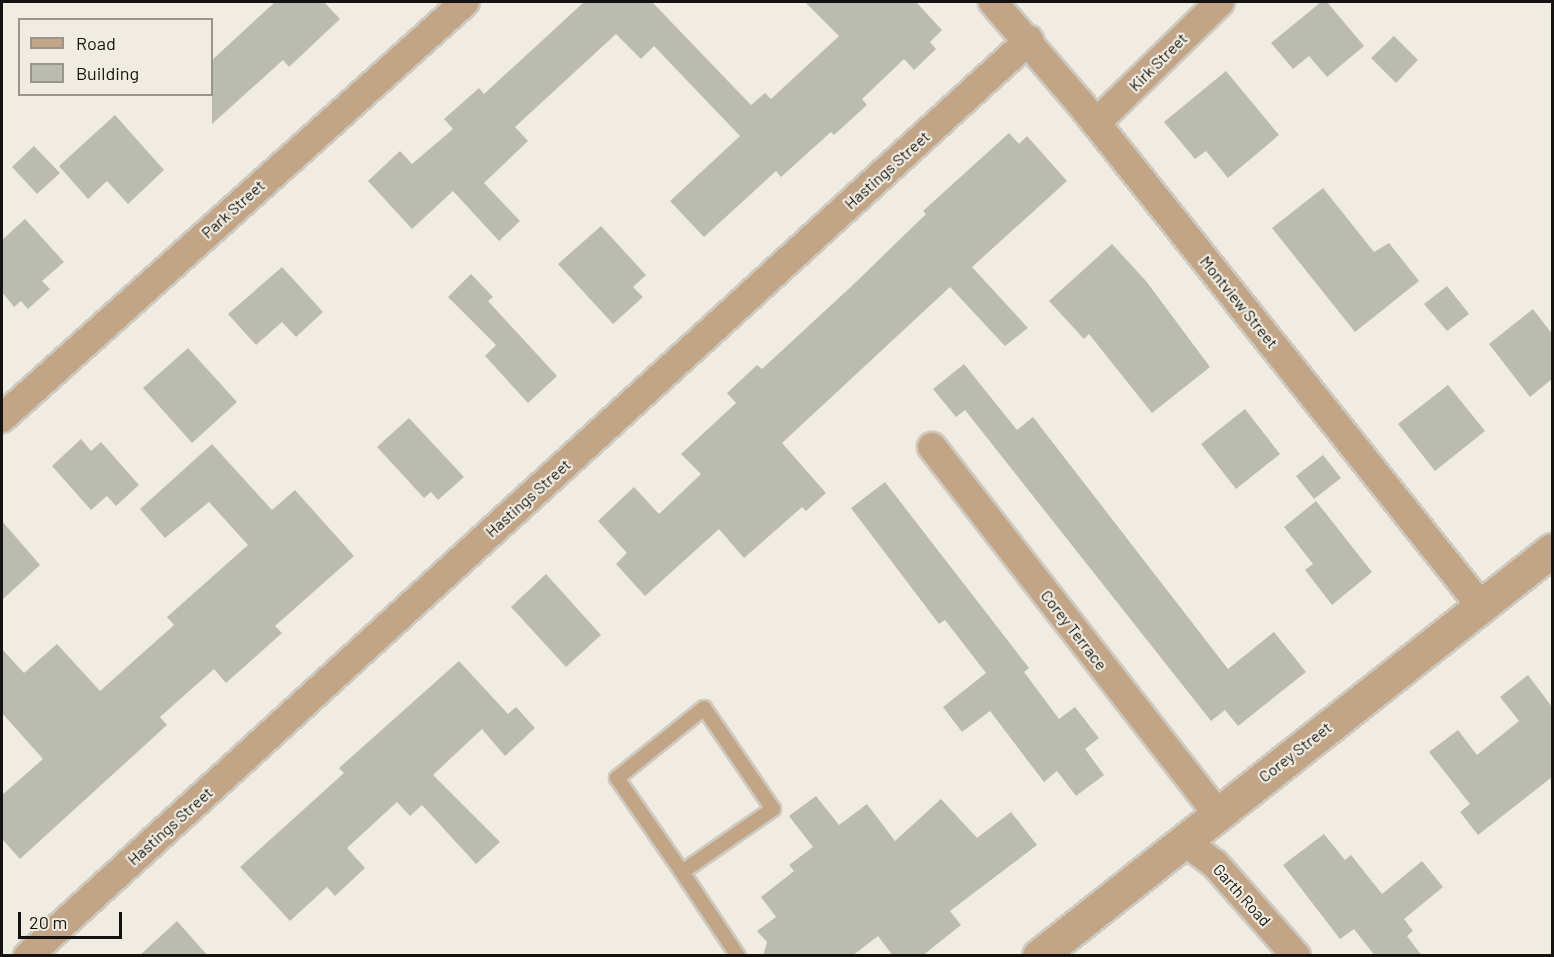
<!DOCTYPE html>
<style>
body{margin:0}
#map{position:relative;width:1554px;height:957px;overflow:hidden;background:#f1ece1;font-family:Barlow,sans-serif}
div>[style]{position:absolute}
.building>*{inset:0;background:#bbbcb0}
.roads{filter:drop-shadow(2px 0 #cec9bf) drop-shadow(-2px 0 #cec9bf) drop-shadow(0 2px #cec9bf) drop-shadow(0 -2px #cec9bf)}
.service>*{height:14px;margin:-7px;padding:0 7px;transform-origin:7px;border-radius:7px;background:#c2a587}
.minor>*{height:28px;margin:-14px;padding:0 14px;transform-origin:14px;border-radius:14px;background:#c2a587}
.tertiary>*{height:33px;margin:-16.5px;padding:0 16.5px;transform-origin:16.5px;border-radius:16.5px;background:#c2a587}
span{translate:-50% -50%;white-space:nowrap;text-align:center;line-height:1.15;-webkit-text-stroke:4.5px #f1ece1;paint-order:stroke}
.street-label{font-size:16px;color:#14130f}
.frame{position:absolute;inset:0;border:3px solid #14130f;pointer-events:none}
.legend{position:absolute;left:18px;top:18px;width:195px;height:78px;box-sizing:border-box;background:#f1ece1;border:2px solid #99958d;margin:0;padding:8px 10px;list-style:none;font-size:18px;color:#14130f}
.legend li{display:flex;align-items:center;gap:12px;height:30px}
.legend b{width:30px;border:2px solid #99958d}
.scale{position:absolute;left:18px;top:912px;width:104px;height:27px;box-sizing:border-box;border:3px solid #14130f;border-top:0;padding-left:8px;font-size:18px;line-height:21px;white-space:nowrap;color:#14130f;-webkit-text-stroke:4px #f1ece1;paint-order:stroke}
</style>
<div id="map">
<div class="building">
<i style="clip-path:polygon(275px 2px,324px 2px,340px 19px,289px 67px,283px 60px,212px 124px,212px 60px)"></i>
<i style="clip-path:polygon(584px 2px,652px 2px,751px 105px,765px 93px,771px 99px,839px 36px,805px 2px,916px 2px,942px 30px,930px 42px,936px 49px,914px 70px,904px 59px,862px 99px,867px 105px,834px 135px,831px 132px,781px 177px,776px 171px,704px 237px,670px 201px,740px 136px,654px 46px,641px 59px,616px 34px,515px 127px,528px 141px,484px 183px,520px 221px,499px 241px,453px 191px,412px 229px,368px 181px,400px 151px,412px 164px,453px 129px,444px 119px,479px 88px,484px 94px)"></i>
<i style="clip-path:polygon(1321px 2px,1327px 2px,1364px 46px,1327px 77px,1309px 56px,1293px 69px,1271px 43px)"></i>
<i style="clip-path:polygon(1394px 36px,1418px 60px,1396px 83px,1371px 58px)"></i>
<i style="clip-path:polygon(1226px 71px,1279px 135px,1228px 178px,1206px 151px,1195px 159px,1164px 122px)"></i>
<i style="clip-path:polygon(115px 115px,164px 170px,128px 204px,107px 181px,88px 199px,59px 166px)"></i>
<i style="clip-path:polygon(1009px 133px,1019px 144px,1027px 136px,1067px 181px,972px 267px,1028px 328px,1005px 346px,950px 287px,782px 443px,826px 493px,806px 511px,802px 507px,744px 558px,719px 529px,645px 596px,616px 564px,627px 553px,598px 521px,634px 487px,659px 514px,701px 474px,681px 454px,736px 403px,727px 393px,757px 365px,762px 369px,855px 283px,926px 214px,923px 211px)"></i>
<i style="clip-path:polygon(34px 146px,60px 173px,37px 194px,12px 167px)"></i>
<i style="clip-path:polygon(1323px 188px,1374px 252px,1389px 243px,1419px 281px,1355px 332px,1272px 228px)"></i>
<i style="clip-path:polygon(25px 219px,64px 262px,42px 281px,50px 289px,28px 309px,21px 301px,14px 307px,2px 292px,2px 240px)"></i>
<i style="clip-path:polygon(601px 226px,646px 275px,633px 287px,643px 297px,613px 324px,558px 264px)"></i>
<i style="clip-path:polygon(1112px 244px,1146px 281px,1210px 367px,1152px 413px,1089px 334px,1084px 339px,1049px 301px)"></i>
<i style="clip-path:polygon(282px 267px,323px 312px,296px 337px,282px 322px,256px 345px,228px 314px)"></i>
<i style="clip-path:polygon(471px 274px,493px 297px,488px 301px,557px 376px,528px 403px,485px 356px,496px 345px,448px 297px)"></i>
<i style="clip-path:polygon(1447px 286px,1469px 314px,1447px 331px,1424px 304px)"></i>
<i style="clip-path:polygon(1533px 309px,1552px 334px,1552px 379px,1530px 397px,1489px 344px)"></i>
<i style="clip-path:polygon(188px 348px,237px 402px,192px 443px,143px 388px)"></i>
<i style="clip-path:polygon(964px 364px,1017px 430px,1033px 417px,1228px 669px,1274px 632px,1306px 672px,1238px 726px,1225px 710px,1211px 721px,965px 410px,956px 417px,933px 389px)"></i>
<i style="clip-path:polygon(1448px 385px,1485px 431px,1435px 471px,1398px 424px)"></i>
<i style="clip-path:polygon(1245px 409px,1280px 454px,1236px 489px,1201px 444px)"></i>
<i style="clip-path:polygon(409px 418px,464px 477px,438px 500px,431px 492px,424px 498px,377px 447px)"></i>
<i style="clip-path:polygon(81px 439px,91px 451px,101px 442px,139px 485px,116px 506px,107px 496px,91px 510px,52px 466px)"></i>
<i style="clip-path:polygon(212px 444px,272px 510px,295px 490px,354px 556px,275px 626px,282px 633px,226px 683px,214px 669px,160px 717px,167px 725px,20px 859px,2px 839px,2px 795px,43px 759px,2px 713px,2px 649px,24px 673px,57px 644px,100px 691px,174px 625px,167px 617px,248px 545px,209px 502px,165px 538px,140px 509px)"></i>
<i style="clip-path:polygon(1323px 455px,1341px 478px,1314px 499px,1296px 476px)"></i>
<i style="clip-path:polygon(885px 482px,1029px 668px,1024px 672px,1059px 719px,1075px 707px,1099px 738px,1085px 749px,1104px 775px,1076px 796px,1057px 771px,1044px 782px,990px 711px,962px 732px,943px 707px,986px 673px,945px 620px,939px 624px,851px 508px)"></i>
<i style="clip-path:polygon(1316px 501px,1372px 572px,1332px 605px,1305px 570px,1313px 564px,1284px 527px)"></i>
<i style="clip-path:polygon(2px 521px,40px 565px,2px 600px)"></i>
<i style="clip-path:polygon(546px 574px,601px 635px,566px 667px,511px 607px)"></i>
<i style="clip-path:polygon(459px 661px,508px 714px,516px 707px,535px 728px,505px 756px,482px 729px,433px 775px,500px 842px,476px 864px,422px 805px,410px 816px,397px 802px,347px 848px,365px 868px,335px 896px,327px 887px,290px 921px,240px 867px,344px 773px,339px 768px)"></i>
<i style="clip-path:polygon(1528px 675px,1552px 707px,1552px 777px,1478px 835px,1460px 812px,1470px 804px,1429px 752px,1458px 730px,1477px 755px,1519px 721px,1500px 697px)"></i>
<i style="clip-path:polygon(816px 796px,839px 825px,867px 804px,895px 841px,941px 799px,977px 838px,1011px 812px,1037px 845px,950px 911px,961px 925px,922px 956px,893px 956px,878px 936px,852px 956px,763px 956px,767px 942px,757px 931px,776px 917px,761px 897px,794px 871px,789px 865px,813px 847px,789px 816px)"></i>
<i style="clip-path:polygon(1324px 834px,1345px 860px,1351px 855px,1382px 894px,1422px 861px,1443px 887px,1404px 919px,1413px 931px,1407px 936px,1422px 956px,1375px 956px,1354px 929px,1340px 939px,1283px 865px)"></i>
<i style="clip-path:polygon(177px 921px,208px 956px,139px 956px)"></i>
</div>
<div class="roads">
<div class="service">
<i style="left:682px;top:872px;width:111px;rotate:-34.7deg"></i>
<i style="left:773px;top:809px;width:122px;rotate:-124.3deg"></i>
<i style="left:704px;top:708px;width:112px;rotate:141.2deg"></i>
<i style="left:617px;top:778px;width:114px;rotate:55.3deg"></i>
<i style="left:682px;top:872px;width:101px;rotate:56.3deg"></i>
</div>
<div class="minor">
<i style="left:993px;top:2px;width:133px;rotate:49.3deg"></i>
<i style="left:1080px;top:103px;width:643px;rotate:51.44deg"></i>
<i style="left:1096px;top:123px;width:173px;rotate:-44.3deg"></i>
<i style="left:2px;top:418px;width:622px;rotate:-41.94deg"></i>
<i style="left:932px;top:447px;width:464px;rotate:52.1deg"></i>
<i style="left:1183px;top:840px;width:40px;rotate:37deg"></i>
<i style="left:1215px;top:864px;width:123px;rotate:48.6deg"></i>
<i style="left:28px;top:956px;width:1357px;rotate:-42.46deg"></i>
</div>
<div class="tertiary">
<i style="left:1039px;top:956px;width:654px;rotate:-38.36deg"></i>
</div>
</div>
<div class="street-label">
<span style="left:1158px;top:62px;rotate:-45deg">Kirk Street</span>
<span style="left:887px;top:170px;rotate:-42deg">Hastings Street</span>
<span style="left:233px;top:209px;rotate:-42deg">Park Street</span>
<span style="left:1239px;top:302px;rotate:51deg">Montview Street</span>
<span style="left:528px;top:498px;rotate:-42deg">Hastings Street</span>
<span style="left:1074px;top:630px;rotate:52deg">Corey Terrace</span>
<span style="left:1295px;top:752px;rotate:-38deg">Corey Street</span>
<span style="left:170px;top:826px;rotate:-42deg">Hastings Street</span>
<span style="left:1242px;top:895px;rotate:48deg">Garth Road</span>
</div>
<div class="frame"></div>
<ul class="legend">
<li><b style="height:8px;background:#c2a587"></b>Road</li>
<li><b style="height:16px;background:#bbbcb0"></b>Building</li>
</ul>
<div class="scale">20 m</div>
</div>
